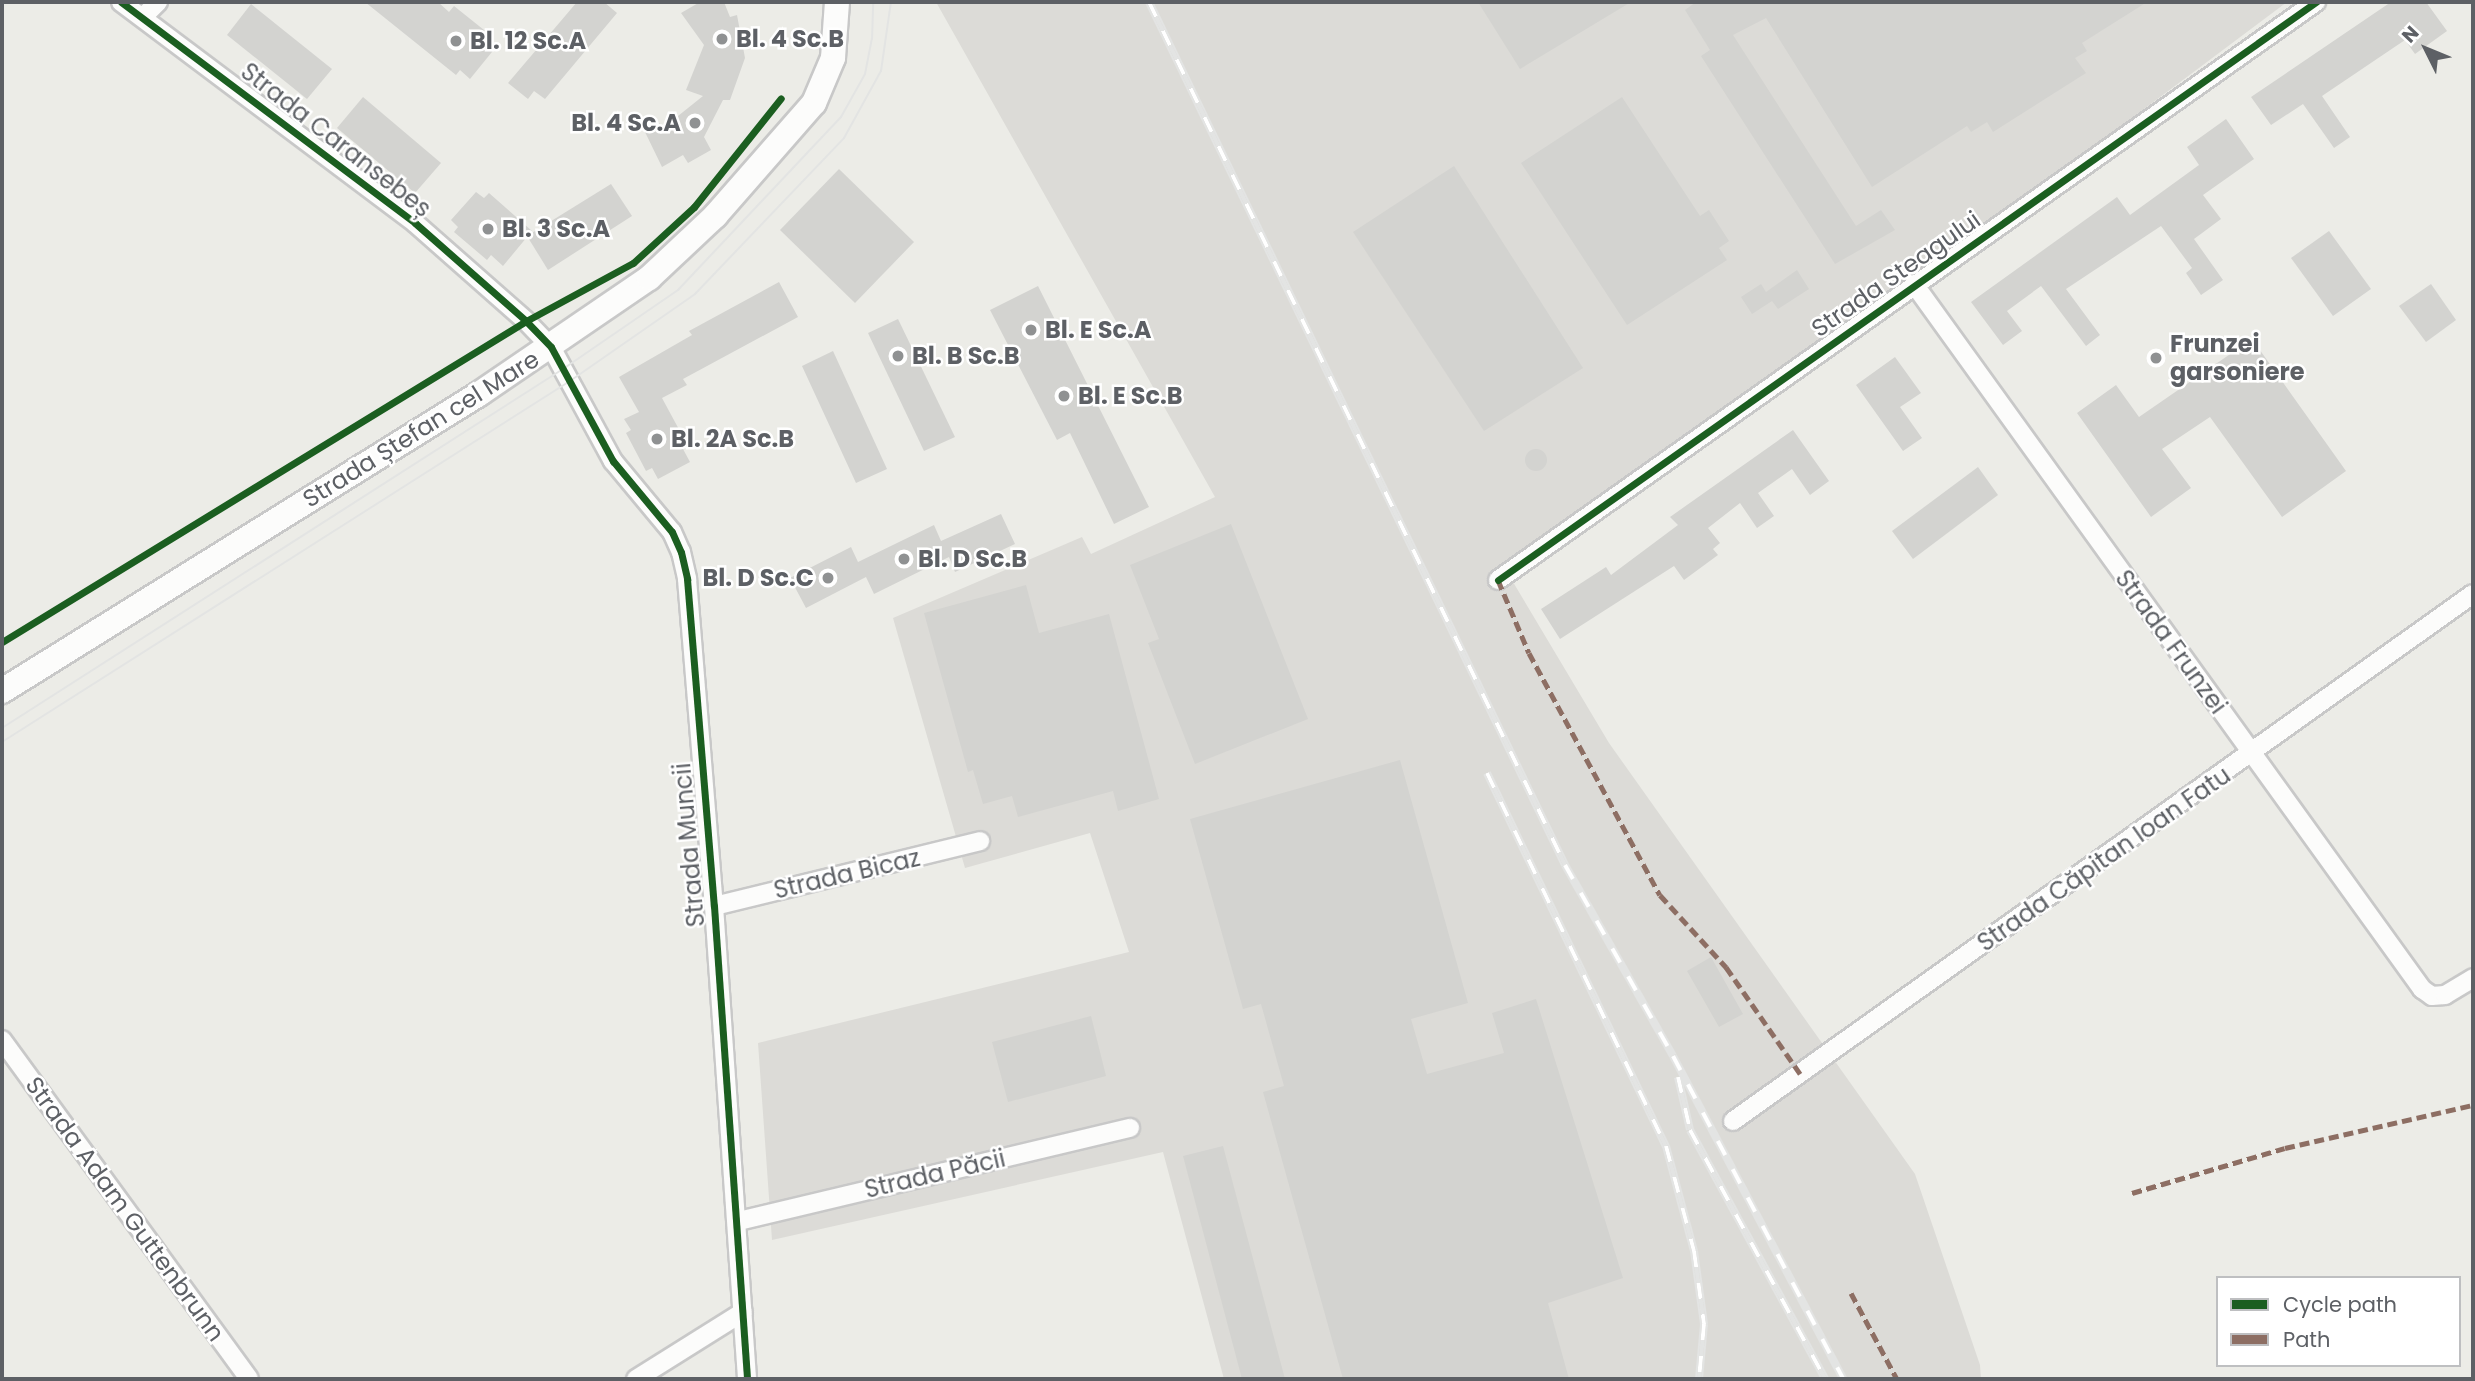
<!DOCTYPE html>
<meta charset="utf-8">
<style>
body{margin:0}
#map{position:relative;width:2475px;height:1381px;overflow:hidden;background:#ecece7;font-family:Poppins,sans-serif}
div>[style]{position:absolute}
.industrial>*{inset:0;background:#dcdbd7}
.building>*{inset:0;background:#d3d3d0}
.round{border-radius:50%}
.roads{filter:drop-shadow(2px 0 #c8c8c8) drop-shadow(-2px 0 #c8c8c8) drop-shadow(0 2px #c8c8c8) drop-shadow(0 -2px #c8c8c8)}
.street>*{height:18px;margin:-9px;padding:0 9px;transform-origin:9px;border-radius:9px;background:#fcfcfb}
.secondary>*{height:24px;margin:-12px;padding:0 12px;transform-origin:12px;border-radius:12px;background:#fcfcfb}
.tram>*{height:2px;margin:-1px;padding:0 1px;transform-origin:1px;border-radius:1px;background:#e3e4e3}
.rail>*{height:8px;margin-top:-4px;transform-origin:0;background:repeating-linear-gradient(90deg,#fff 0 16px,#e3e4e3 0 32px);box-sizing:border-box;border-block:2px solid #e3e4e3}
.quiet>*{height:5px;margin-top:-2.5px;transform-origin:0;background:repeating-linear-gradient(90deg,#8d6e63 0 10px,transparent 0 15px)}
.cycleway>*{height:7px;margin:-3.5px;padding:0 3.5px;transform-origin:3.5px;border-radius:3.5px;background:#1b5e20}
.dots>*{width:19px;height:19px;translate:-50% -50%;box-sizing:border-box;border:4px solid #fff;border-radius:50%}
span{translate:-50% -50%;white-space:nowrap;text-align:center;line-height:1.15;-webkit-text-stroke:5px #fff;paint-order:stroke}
.poi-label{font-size:24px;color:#5d6065;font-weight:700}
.left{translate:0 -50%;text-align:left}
.right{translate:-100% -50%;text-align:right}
.street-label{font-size:24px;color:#5d6065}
.frame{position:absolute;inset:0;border:4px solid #5d6065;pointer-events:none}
.legend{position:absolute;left:2216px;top:1276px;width:245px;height:91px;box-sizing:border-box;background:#fff;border:2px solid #bebfc1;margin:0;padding:9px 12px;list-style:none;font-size:21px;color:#5d6065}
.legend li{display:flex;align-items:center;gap:14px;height:35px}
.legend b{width:35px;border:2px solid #bebfc1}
.north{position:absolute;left:2391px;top:14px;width:70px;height:70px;-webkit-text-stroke:5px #fff;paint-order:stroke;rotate:313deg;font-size:19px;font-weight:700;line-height:28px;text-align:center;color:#5d6065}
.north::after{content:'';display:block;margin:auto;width:24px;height:32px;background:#5d6065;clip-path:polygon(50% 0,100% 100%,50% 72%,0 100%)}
</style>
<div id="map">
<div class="industrial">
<i style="clip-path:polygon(936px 2px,2287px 2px,1513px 582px,1609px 743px,1915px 1174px,1980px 1365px,1981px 1379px,1224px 1379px,1163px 1152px,772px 1240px,758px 1043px,1129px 952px,1090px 833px,965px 868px,893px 618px,1082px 537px,1091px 554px,1215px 497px)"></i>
</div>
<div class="building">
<i style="clip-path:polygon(365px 2px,438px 2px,449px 12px,454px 6px,489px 34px,486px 39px,496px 47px,470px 79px,460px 70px,456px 75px)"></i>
<i style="clip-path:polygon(577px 2px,604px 2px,617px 13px,545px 99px,534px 91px,528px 99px,508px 83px)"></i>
<i style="clip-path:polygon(700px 2px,724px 2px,730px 17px,737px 15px,745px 58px,730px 100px,723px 100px,704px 137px,711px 150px,688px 163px,683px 155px,662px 167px,645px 132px,659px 123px,663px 128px,703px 96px,686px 90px,704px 45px,681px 13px)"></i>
<i style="clip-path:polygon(1478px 2px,1631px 2px,1520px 69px)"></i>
<i style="clip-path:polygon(1696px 2px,2147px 2px,2082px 43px,2087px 51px,2075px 58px,2086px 73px,1993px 132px,1987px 122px,1971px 132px,1967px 126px,1872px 187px,1766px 18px,1733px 35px,1856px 226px,1881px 210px,1895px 230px,1835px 264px,1701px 56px,1710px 50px,1685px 10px)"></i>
<i style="clip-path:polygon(2391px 2px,2426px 2px,2447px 31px,2415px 54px,2405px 40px,2322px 96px,2350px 137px,2334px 148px,2303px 104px,2271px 125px,2251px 97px)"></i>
<i style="clip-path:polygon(251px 4px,332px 69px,307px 99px,227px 35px)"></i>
<i style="clip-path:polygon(363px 97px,441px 163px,415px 193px,337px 128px)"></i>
<i style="clip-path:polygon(1622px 97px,1700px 216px,1709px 210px,1729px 241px,1719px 248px,1727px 260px,1627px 325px,1521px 163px)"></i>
<i style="clip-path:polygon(2226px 119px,2254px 159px,2203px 195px,2221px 219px,2194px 239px,2223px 280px,2201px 295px,2186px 273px,2192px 268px,2161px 226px,2066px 289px,2100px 335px,2086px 346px,2041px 286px,2007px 311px,2022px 331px,2003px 345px,1971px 302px,2117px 197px,2130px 215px,2199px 165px,2187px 147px)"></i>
<i style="clip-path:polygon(1454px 166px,1583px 368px,1484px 431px,1353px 232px)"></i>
<i style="clip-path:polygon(839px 169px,914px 242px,855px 303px,780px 230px)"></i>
<i style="clip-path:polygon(611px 184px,632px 216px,548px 270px,527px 236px)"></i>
<i style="clip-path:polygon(476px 192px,484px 198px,489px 193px,532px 231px,503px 266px,491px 255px,487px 260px,454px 232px,458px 227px,451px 220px)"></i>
<i style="clip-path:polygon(2329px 231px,2371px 289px,2333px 316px,2291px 258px)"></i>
<i style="clip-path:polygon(1797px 270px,1809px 289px,1778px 309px,1772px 301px,1752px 314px,1741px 297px,1761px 284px,1766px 292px)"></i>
<i style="clip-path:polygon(779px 282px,798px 317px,683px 379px,687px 385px,662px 398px,688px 446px,683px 449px,690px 462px,658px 479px,652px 468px,646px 471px,626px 433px,631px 430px,624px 419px,639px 412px,619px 377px,692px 335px,689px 331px)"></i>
<i style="clip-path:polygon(2431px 284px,2456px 320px,2426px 342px,2399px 306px)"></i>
<i style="clip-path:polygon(1038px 286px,1149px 507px,1114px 524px,1070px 433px,1057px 440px,990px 310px)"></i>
<i style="clip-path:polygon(898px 319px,955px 437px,924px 451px,868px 333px)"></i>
<i style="clip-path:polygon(2252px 339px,2346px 471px,2282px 517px,2210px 417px,2162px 449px,2191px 488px,2151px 517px,2077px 413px,2116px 385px,2139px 417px)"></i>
<i style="clip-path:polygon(833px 351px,887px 469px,856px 483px,802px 366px)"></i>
<i style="clip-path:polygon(1895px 357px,1921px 393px,1900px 407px,1922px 438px,1903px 451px,1856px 385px)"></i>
<i style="clip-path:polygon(1793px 430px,1829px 481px,1810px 495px,1792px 469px,1758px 493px,1774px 516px,1757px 528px,1740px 503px,1708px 528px,1720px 543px,1713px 549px,1718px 555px,1684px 580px,1674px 566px,1560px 639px,1541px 609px,1606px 567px,1611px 575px,1678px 525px,1670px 517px)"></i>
<i class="round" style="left:1525px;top:449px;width:22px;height:22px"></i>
<i style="clip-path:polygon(1978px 467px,1998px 495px,1913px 559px,1892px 531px)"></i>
<i style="clip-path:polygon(1001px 514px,1015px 544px,955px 572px,949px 557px,874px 594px,866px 577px,806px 608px,790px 578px,851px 547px,858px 562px,934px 525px,941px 541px)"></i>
<i style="clip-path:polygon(1231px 524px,1308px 719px,1195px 764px,1148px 643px,1159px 639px,1130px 565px)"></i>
<i style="clip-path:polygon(1026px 585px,1039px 633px,1109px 614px,1159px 799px,1118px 811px,1113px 791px,1018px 817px,1012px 796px,983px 804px,973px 770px,968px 772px,924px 613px)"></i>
<i style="clip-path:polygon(1400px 760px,1468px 1003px,1411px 1019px,1427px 1074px,1504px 1053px,1492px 1013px,1536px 999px,1623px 1278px,1548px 1303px,1569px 1379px,1343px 1379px,1263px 1092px,1284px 1086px,1261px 1004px,1243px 1009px,1190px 819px)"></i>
<i style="clip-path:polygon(1711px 957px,1743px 1014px,1719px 1027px,1687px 971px)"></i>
<i style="clip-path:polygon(1091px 1016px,1106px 1076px,1008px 1102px,992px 1042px)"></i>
<i style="clip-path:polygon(1223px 1146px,1285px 1379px,1242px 1379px,1183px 1156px)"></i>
</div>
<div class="roads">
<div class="street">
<i style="left:121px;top:2px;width:368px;rotate:36.9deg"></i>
<i style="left:415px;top:223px;width:148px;rotate:41.4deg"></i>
<i style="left:526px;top:321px;width:36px;rotate:46deg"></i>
<i style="left:551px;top:347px;width:130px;rotate:61.5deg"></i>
<i style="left:613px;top:461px;width:92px;rotate:50.3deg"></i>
<i style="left:672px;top:532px;width:22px;rotate:66deg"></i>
<i style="left:681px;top:552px;width:28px;rotate:77deg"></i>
<i style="left:687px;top:579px;width:328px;rotate:85.3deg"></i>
<i style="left:714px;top:906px;width:474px;rotate:86deg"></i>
<i style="left:144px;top:16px;width:20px;rotate:-45deg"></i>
<i style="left:1914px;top:284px;width:869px;rotate:54.22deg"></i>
<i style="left:2422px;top:989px;width:12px;rotate:35deg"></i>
<i style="left:2432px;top:996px;width:13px;rotate:-4deg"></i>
<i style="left:2445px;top:995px;width:33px;rotate:-31deg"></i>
<i style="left:1498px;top:580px;width:1002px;rotate:-35.25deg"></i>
<i style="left:714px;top:906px;width:274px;rotate:-13.7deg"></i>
<i style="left:2px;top:1040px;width:419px;rotate:53.9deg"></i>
<i style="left:1733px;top:1121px;width:908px;rotate:-35.46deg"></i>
<i style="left:739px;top:1221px;width:402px;rotate:-13.4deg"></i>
<i style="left:636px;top:1379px;width:126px;rotate:-32.1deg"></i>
</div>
<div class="secondary">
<i style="left:2px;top:691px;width:562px;rotate:-31.91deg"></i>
<i style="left:479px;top:394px;width:206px;rotate:-34.3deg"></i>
<i style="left:649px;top:278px;width:91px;rotate:-43.2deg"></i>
<i style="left:715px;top:216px;width:150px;rotate:-48.8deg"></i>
<i style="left:814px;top:103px;width:49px;rotate:-67.1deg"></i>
<i style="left:833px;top:58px;width:56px;rotate:-85.9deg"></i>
</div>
</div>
<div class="tram">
<i style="left:2px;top:728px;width:666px;rotate:-32.62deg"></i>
<i style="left:563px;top:369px;width:140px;rotate:-34.5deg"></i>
<i style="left:678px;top:290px;width:238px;rotate:-46.7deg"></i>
<i style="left:841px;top:117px;width:49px;rotate:-60.8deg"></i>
<i style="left:865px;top:74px;width:36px;rotate:-79deg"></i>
<i style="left:872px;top:39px;width:37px;rotate:-88deg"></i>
<i style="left:2px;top:742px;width:673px;rotate:-32.44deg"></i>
<i style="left:570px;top:381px;width:152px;rotate:-34.8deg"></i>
<i style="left:695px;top:294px;width:216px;rotate:-46.3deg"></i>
<i style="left:844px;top:138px;width:77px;rotate:-61.1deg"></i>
<i style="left:881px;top:71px;width:70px;rotate:-81.8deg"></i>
</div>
<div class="rail">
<i style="left:1149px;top:2px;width:958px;rotate:64.26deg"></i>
<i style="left:1565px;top:865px;width:219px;rotate:60.5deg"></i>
<i style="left:1673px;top:1056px;width:365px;rotate:62.2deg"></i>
<i style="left:1487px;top:773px;width:414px;rotate:64.4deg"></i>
<i style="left:1666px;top:1146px;width:109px;rotate:75.1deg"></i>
<i style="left:1694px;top:1251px;width:74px;rotate:82.2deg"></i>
<i style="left:1704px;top:1324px;width:55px;rotate:95.2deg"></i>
<i style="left:1678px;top:1077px;width:54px;rotate:77.2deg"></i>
<i style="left:1690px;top:1130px;width:283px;rotate:61.5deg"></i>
</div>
<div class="quiet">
<i style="left:1498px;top:580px;width:79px;rotate:67deg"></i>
<i style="left:1529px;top:653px;width:275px;rotate:61.6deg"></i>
<i style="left:1660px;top:895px;width:98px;rotate:47.5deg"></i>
<i style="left:1726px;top:967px;width:131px;rotate:55.2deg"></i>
<i style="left:2132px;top:1193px;width:159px;rotate:-16.4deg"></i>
<i style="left:2285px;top:1148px;width:193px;rotate:-12.9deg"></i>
<i style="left:1851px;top:1293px;width:98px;rotate:61.9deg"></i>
</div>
<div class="cycleway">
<i style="left:121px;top:2px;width:368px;rotate:36.9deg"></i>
<i style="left:415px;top:223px;width:148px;rotate:41.4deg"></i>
<i style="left:526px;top:321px;width:36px;rotate:46deg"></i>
<i style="left:551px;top:347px;width:130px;rotate:61.5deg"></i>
<i style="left:613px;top:461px;width:92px;rotate:50.3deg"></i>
<i style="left:672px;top:532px;width:22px;rotate:66deg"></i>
<i style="left:681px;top:552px;width:28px;rotate:77deg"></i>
<i style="left:687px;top:579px;width:328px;rotate:85.3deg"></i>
<i style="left:714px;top:906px;width:474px;rotate:86deg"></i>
<i style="left:1498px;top:580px;width:1002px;rotate:-35.25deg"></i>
<i style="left:2px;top:642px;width:615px;rotate:-31.49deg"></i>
<i style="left:526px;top:321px;width:122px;rotate:-28.5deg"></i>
<i style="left:633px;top:263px;width:83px;rotate:-42.6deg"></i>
<i style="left:694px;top:207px;width:139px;rotate:-51.4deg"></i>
</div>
<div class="dots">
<i style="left:722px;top:39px;background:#8f9192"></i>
<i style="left:456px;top:41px;background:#8f9192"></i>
<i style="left:695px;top:123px;background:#8f9192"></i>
<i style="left:488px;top:229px;background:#8f9192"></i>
<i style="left:1031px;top:330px;background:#8f9192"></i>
<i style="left:898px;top:356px;background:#8f9192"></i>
<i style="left:2156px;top:358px;background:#8f9192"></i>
<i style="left:1064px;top:396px;background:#8f9192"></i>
<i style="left:657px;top:439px;background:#8f9192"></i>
<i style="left:904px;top:559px;background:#8f9192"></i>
<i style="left:828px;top:578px;background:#8f9192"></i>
</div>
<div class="poi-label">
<span class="left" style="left:736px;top:39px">Bl. 4 Sc.B</span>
<span class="left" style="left:470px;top:41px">Bl. 12 Sc.A</span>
<span class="right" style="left:681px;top:123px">Bl. 4 Sc.A</span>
<span class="left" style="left:502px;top:229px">Bl. 3 Sc.A</span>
<span class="left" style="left:1045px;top:330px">Bl. E Sc.A</span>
<span class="left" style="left:2170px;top:358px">Frunzei<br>garsoniere</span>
<span class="left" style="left:912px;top:356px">Bl. B Sc.B</span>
<span class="left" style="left:1078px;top:396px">Bl. E Sc.B</span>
<span class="left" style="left:671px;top:439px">Bl. 2A Sc.B</span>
<span class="left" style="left:918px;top:559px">Bl. D Sc.B</span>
<span class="right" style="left:814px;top:578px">Bl. D Sc.C</span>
</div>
<div class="street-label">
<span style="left:336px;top:140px;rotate:38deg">Strada Caransebeș</span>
<span style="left:1896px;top:274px;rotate:-35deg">Strada Steagului</span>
<span style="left:421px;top:429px;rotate:-32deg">Strada Ștefan cel Mare</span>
<span style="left:2171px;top:642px;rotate:54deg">Strada Frunzei</span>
<span style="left:689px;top:845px;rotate:-95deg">Strada Muncii</span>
<span style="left:2104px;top:859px;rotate:-35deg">Strada Căpitan Ioan Fatu</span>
<span style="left:847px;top:874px;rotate:-13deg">Strada Bicaz</span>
<span style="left:935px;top:1174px;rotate:-13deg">Strada Păcii</span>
<span style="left:125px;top:1209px;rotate:54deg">Strada Adam Guttenbrunn</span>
</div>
<div class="frame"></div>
<ul class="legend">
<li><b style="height:9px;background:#1b5e20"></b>Cycle path</li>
<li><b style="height:9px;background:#8d6e63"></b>Path</li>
</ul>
<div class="north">N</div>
</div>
